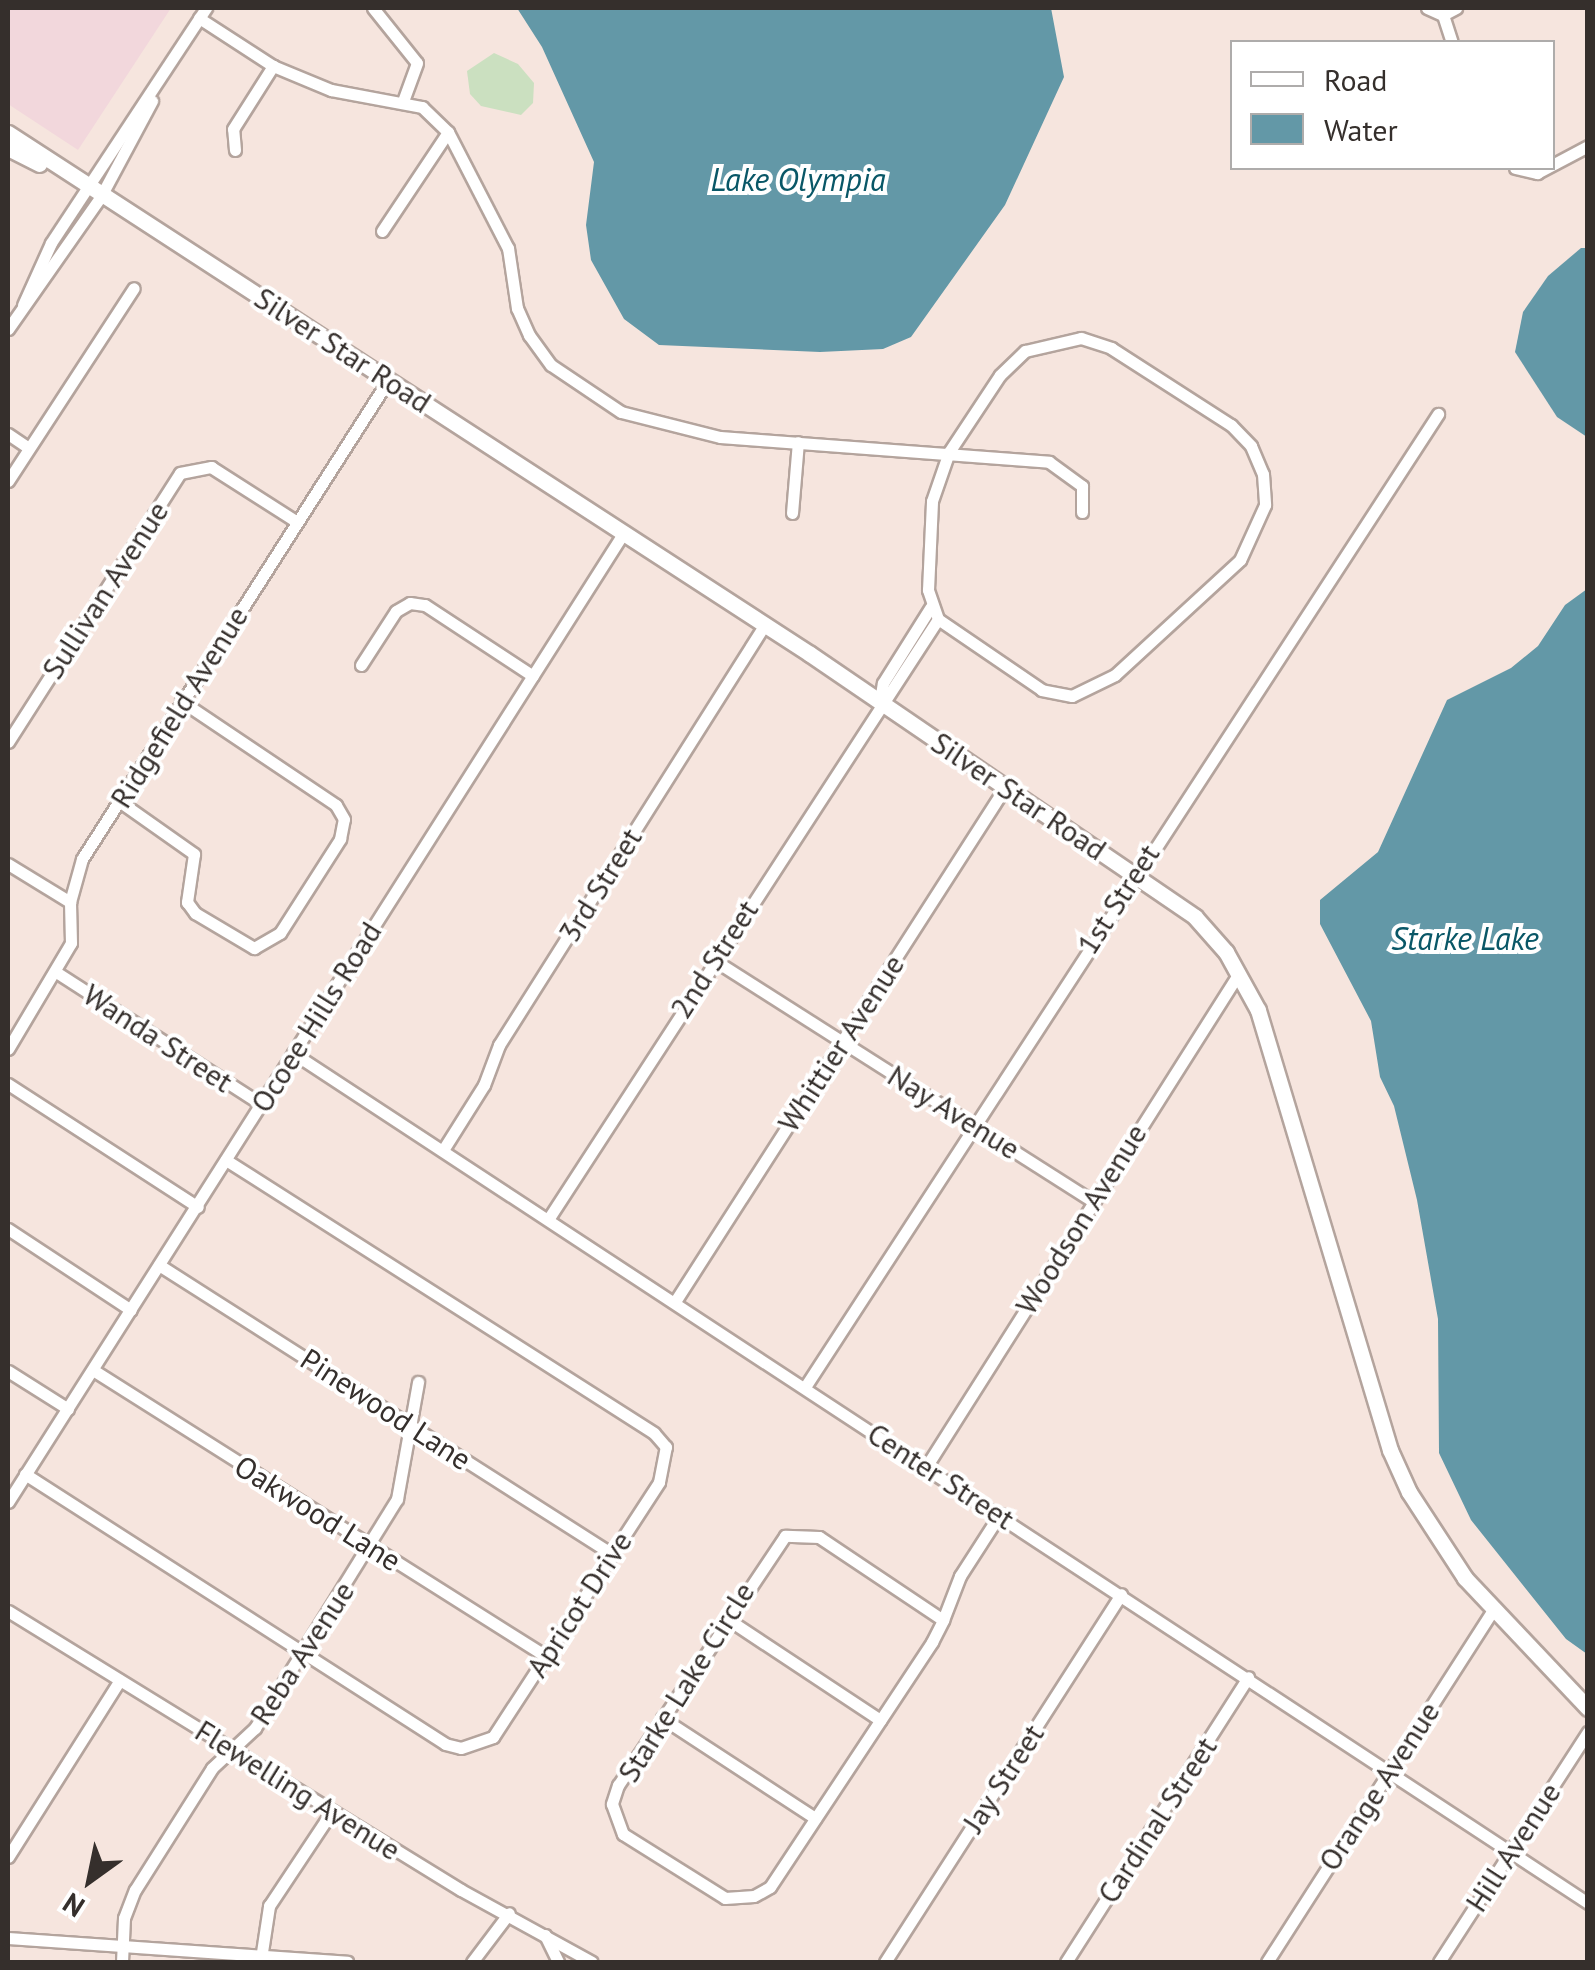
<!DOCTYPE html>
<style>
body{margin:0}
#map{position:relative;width:1595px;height:1970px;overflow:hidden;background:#f6e5de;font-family:"PT Sans",sans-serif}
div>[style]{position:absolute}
.commercial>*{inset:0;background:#f2d7dc}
.green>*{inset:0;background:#cbe0c0}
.water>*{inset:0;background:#6398a7}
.roads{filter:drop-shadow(2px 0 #b4a49d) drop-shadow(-2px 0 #b4a49d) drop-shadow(0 2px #b4a49d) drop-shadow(0 -2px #b4a49d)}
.minor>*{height:11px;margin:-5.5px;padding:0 5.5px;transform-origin:5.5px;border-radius:5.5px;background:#fff}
.major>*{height:15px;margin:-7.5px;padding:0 7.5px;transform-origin:7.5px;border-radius:7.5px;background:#fff}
span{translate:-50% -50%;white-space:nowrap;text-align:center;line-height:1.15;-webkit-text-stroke:8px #fff;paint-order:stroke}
.street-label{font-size:30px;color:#352f2c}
.water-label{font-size:32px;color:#095767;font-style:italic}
.frame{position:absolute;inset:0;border:10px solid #352f2c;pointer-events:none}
.legend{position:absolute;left:1230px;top:40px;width:325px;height:130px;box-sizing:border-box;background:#fff;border:2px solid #aeacab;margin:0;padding:12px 18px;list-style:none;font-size:30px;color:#352f2c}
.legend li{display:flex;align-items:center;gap:20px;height:50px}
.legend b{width:50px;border:2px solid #aeacab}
.north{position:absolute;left:40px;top:1830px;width:100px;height:100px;-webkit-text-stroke:8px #fff;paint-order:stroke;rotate:213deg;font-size:28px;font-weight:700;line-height:40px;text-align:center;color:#352f2c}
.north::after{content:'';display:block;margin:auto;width:35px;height:45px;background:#352f2c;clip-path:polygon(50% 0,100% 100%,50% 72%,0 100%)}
</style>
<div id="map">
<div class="commercial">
<i style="clip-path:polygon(8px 8px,171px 8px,78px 150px,8px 104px)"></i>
</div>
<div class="green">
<i style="clip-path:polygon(494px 53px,518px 64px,534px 83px,533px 103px,521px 115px,481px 106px,470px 94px,467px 71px)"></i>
</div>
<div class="water">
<i style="clip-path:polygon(517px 8px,1051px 8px,1064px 77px,1005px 205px,911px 337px,883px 349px,820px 352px,659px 345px,624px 319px,591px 260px,586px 225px,594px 162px,542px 47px)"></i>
<i style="clip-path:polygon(1581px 248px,1587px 248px,1587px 437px,1557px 417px,1515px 352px,1523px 312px,1548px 276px)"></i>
<i style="clip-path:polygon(1587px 589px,1587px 1654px,1566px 1639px,1471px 1520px,1439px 1453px,1438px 1319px,1417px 1200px,1394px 1106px,1380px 1077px,1371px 1021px,1320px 924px,1320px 900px,1378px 852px,1447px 700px,1511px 668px,1538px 646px,1565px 605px)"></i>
</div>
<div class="roads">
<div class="minor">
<i style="left:373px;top:8px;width:70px;rotate:51.3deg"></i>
<i style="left:417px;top:63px;width:40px;rotate:110.2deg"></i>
<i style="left:1427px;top:8px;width:17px;rotate:24deg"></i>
<i style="left:1443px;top:15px;width:15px;rotate:-28deg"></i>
<i style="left:1443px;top:15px;width:28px;rotate:72deg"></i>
<i style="left:199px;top:18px;width:88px;rotate:33deg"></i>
<i style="left:273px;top:66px;width:63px;rotate:22.5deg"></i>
<i style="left:331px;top:90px;width:93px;rotate:10.6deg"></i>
<i style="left:422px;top:107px;width:36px;rotate:44deg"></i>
<i style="left:448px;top:132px;width:131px;rotate:62.7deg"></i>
<i style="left:508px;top:248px;width:61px;rotate:81.5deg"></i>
<i style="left:517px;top:308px;width:30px;rotate:66deg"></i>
<i style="left:529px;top:335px;width:37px;rotate:54deg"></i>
<i style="left:551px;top:365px;width:84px;rotate:33.9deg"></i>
<i style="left:621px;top:412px;width:102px;rotate:14.2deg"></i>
<i style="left:720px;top:437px;width:330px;rotate:4.3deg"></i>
<i style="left:1049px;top:462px;width:41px;rotate:36deg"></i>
<i style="left:1082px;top:486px;width:26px;rotate:90deg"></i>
<i style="left:235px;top:150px;width:21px;rotate:-95deg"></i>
<i style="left:233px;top:129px;width:75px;rotate:-57.6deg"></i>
<i style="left:1515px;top:168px;width:23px;rotate:13deg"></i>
<i style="left:1537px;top:173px;width:58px;rotate:-27.9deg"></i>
<i style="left:382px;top:231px;width:119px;rotate:-56.3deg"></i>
<i style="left:23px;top:305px;width:68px;rotate:-65.7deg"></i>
<i style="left:51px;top:243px;width:282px;rotate:-56.6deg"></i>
<i style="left:8px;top:329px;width:162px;rotate:-55deg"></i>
<i style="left:101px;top:196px;width:108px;rotate:-61.8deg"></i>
<i style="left:1081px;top:338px;width:32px;rotate:18deg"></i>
<i style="left:1111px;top:348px;width:143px;rotate:32.7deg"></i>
<i style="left:1231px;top:425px;width:29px;rotate:46deg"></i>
<i style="left:1251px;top:446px;width:30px;rotate:67deg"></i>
<i style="left:1263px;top:474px;width:31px;rotate:86deg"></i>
<i style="left:1265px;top:505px;width:60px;rotate:114.4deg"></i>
<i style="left:1240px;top:560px;width:170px;rotate:137.4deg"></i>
<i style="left:1115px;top:675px;width:48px;rotate:154deg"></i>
<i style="left:1072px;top:696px;width:31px;rotate:-169deg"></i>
<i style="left:1042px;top:690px;width:126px;rotate:-145.7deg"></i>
<i style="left:938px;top:619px;width:31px;rotate:-109deg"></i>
<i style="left:928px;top:590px;width:89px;rotate:-87.4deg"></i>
<i style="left:932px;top:501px;width:52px;rotate:-70.9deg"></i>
<i style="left:949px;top:452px;width:92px;rotate:-56.5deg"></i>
<i style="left:1000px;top:375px;width:35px;rotate:-44deg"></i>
<i style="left:1025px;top:351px;width:57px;rotate:-13.1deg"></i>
<i style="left:8px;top:434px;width:25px;rotate:34deg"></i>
<i style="left:8px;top:481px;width:230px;rotate:-56.9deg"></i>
<i style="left:792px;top:513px;width:71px;rotate:-85.2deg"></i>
<i style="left:361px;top:665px;width:64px;rotate:-57.1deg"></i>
<i style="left:396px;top:611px;width:16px;rotate:-30deg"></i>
<i style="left:410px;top:603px;width:15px;rotate:8deg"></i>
<i style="left:425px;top:605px;width:129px;rotate:33.3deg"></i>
<i style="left:880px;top:701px;width:18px;rotate:-81deg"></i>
<i style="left:883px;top:683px;width:89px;rotate:-57.9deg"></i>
<i style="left:8px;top:742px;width:319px;rotate:-57.4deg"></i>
<i style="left:180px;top:473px;width:32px;rotate:-11deg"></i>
<i style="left:211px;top:467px;width:102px;rotate:32.6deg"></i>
<i style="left:119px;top:801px;width:92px;rotate:35.2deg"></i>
<i style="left:194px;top:854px;width:49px;rotate:98.3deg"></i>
<i style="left:187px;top:902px;width:14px;rotate:54deg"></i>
<i style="left:195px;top:913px;width:69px;rotate:30.7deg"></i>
<i style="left:254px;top:948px;width:30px;rotate:-30deg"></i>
<i style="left:280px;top:933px;width:112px;rotate:-57.4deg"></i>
<i style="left:340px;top:839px;width:20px;rotate:-79deg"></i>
<i style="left:344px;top:819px;width:16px;rotate:-120deg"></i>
<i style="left:336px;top:805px;width:187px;rotate:-146.1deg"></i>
<i style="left:8px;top:864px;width:73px;rotate:31.5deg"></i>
<i style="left:714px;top:960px;width:449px;rotate:32.5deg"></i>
<i style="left:56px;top:972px;width:244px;rotate:32.8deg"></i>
<i style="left:8px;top:1049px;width:123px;rotate:-59.3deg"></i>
<i style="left:71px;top:943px;width:41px;rotate:-91.4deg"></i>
<i style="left:70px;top:902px;width:45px;rotate:-74.4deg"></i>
<i style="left:82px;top:859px;width:570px;rotate:-57.4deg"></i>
<i style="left:293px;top:1053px;width:1549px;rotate:33.28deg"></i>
<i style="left:8px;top:1084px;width:226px;rotate:32.9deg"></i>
<i style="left:443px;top:1150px;width:77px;rotate:-57.8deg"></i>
<i style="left:484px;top:1085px;width:43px;rotate:-69.4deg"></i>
<i style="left:499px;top:1045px;width:497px;rotate:-57.7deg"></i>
<i style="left:549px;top:1218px;width:714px;rotate:-57deg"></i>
<i style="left:8px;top:1229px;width:147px;rotate:33.4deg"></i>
<i style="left:159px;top:1265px;width:537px;rotate:32.54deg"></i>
<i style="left:676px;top:1300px;width:611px;rotate:-57.3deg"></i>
<i style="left:93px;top:1370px;width:534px;rotate:32.29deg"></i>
<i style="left:8px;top:1371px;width:71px;rotate:32.3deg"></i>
<i style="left:805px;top:1387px;width:1161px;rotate:-56.95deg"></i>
<i style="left:926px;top:1467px;width:585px;rotate:-57.64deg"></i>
<i style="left:25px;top:1474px;width:499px;rotate:32.7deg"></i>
<i style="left:445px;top:1744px;width:16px;rotate:14deg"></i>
<i style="left:461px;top:1748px;width:34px;rotate:-19deg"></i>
<i style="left:493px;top:1737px;width:304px;rotate:-56.9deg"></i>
<i style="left:659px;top:1482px;width:36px;rotate:-79deg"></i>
<i style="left:666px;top:1447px;width:18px;rotate:-131deg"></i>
<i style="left:654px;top:1433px;width:508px;rotate:-147.47deg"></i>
<i style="left:8px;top:1502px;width:1149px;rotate:-57.58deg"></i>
<i style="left:8px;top:1611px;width:532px;rotate:31.63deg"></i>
<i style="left:461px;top:1890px;width:149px;rotate:28.8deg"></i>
<i style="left:726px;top:1618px;width:185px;rotate:33.5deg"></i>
<i style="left:943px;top:1620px;width:149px;rotate:-146.2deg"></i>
<i style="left:819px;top:1537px;width:34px;rotate:-178deg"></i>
<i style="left:785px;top:1536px;width:300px;rotate:123.8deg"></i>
<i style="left:618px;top:1785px;width:20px;rotate:108deg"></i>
<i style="left:612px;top:1804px;width:32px;rotate:70deg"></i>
<i style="left:623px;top:1834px;width:120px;rotate:32.1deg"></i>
<i style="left:725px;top:1898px;width:29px;rotate:-4deg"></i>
<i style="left:754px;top:1896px;width:18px;rotate:-29deg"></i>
<i style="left:770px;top:1887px;width:294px;rotate:-56.5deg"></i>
<i style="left:932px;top:1642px;width:25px;rotate:-63deg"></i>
<i style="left:943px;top:1620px;width:47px;rotate:-68.9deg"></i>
<i style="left:960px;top:1576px;width:74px;rotate:-57.2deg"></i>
<i style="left:662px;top:1718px;width:183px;rotate:33.2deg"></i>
<i style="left:8px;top:1857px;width:209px;rotate:-57.7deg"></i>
<i style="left:545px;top:1935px;width:30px;rotate:64deg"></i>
<i style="left:8px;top:1938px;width:340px;rotate:4deg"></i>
<i style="left:262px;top:1952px;width:47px;rotate:-81.3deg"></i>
<i style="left:269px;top:1906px;width:114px;rotate:-56.4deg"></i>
<i style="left:122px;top:1962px;width:44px;rotate:-87.4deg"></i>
<i style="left:124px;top:1918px;width:30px;rotate:-69deg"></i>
<i style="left:135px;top:1890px;width:144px;rotate:-57.7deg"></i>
<i style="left:212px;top:1768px;width:59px;rotate:-42.9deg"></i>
<i style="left:255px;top:1728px;width:269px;rotate:-58.2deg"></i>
<i style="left:397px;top:1499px;width:119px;rotate:-79.8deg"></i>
<i style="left:472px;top:1962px;width:61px;rotate:-52.9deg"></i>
<i style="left:885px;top:1962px;width:437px;rotate:-57.3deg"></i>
<i style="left:1066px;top:1962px;width:338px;rotate:-57.4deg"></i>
<i style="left:1267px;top:1962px;width:418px;rotate:-57.3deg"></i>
<i style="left:1439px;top:1962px;width:274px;rotate:-57.1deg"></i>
</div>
<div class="major">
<i style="left:8px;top:133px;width:956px;rotate:33.01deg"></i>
<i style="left:810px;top:654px;width:466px;rotate:34.3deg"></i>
<i style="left:1195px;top:917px;width:47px;rotate:48.5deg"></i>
<i style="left:1226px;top:952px;width:66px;rotate:61.1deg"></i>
<i style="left:1258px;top:1010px;width:459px;rotate:73.3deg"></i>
<i style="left:1390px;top:1450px;width:46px;rotate:65.7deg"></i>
<i style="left:1409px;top:1492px;width:103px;rotate:56.9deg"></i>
<i style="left:1465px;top:1578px;width:179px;rotate:46.6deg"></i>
<i style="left:8px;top:148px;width:35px;rotate:27deg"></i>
</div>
</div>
<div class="street-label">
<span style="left:343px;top:350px;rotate:33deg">Silver Star Road</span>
<span style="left:105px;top:590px;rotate:-57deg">Sullivan Avenue</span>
<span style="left:179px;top:707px;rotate:-58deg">Ridgefield Avenue</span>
<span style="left:1019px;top:796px;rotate:34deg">Silver Star Road</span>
<span style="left:600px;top:885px;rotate:-58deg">3rd Street</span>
<span style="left:1118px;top:899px;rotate:-57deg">1st Street</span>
<span style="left:714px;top:959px;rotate:-57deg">2nd Street</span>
<span style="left:316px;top:1017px;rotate:-58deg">Ocoee Hills Road</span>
<span style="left:158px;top:1038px;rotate:33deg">Wanda Street</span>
<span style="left:841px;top:1043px;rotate:-57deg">Whittier Avenue</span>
<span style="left:954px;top:1112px;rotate:32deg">Nay Avenue</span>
<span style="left:1081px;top:1219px;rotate:-58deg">Woodson Avenue</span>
<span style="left:386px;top:1409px;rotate:33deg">Pinewood Lane</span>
<span style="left:941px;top:1476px;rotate:33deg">Center Street</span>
<span style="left:318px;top:1513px;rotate:32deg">Oakwood Lane</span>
<span style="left:579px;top:1604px;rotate:-57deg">Apricot Drive</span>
<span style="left:302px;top:1653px;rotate:-57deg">Reba Avenue</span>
<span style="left:686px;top:1682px;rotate:-58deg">Starke Lake Circle</span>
<span style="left:1003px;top:1778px;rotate:-57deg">Jay Street</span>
<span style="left:1379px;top:1786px;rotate:-57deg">Orange Avenue</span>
<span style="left:298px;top:1790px;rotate:32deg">Flewelling Avenue</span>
<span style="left:1157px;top:1820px;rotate:-57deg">Cardinal Street</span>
<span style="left:1513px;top:1847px;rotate:-57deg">Hill Avenue</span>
</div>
<div class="water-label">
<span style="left:798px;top:179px">Lake Olympia</span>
<span style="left:1465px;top:938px">Starke Lake</span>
</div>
<div class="frame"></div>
<ul class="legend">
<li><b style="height:12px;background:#fff"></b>Road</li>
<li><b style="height:28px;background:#6398a7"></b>Water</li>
</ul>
<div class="north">N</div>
</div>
